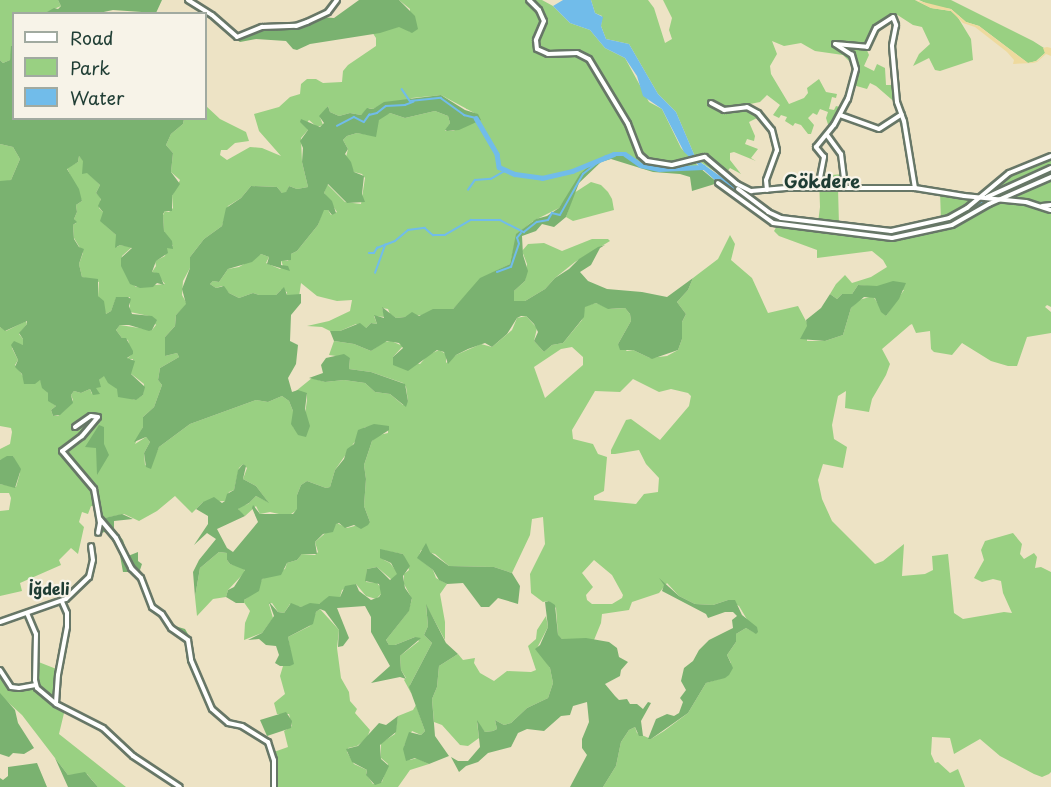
<!DOCTYPE html>
<meta charset="utf-8">
<style>
body{margin:0}
#map{position:relative;width:1051px;height:787px;overflow:hidden;background:#ede3c5;font-family:"Playpen Sans",sans-serif}
div>[style]{position:absolute}
.green>*{inset:0;background:#99d082}
.forest>*{inset:0;background:#7ab270}
.sand>*{inset:0;background:#eeda9e}
.water>*{inset:0;background:#71bcea}
.stream>*{height:1.5px;margin:-0.75px;padding:0 0.75px;transform-origin:0.75px;border-radius:0.75px;background:#71bcea}
.river>*{height:4.5px;margin:-2.25px;padding:0 2.25px;transform-origin:2.25px;border-radius:2.25px;background:#71bcea}
.roads{filter:drop-shadow(2px 0 #677767) drop-shadow(-2px 0 #677767) drop-shadow(0 2px #677767) drop-shadow(0 -2px #677767)}
.minor>*{height:4px;margin:-2px;padding:0 2px;transform-origin:2px;border-radius:2px;background:#fff}
span{translate:-50% -50%;white-space:nowrap;text-align:center;line-height:1.15;-webkit-text-stroke:4.5px #f7f3e8;paint-order:stroke}
.neighbourhood-label{font-size:16px;color:#1f3d34;font-weight:700}
.quarter-label{font-size:18px;color:#1f3d34;font-weight:700}
.legend{position:absolute;left:12px;top:12px;width:195px;height:108px;box-sizing:border-box;background:#f7f3e8;border:2px solid #a1aaa0;margin:0;padding:8px 10px;list-style:none;font-size:18px;color:#1f3d34}
.legend li{display:flex;align-items:center;gap:12px;height:30px}
.legend b{width:30px;border:2px solid #a1aaa0}
</style>
<div id="map">
<div class="green">
<i style="clip-path:polygon(0 0,58px 0,61px 6px,45px 13px,14px 14px,13px 46px,10px 60px,3px 63px,0 60px)"></i>
<i style="clip-path:polygon(evenodd,399px 0,542px 0,553px 6px,570px 23px,590px 30px,605px 48px,625px 58px,649px 102px,662px 109px,681px 148px,700px 168px,659px 169px,641px 165px,621px 154px,589px 166px,559px 208px,533px 221px,517px 234px,510px 264px,482px 278px,453px 309px,435px 309px,422px 315px,396px 318px,390px 314px,388px 309px,382px 308px,385px 317px,374px 316px,377px 324px,371px 323px,365px 329px,356px 324px,340px 331px,330px 331px,322px 327px,307px 326px,329px 321px,350px 311px,352px 300px,337px 301px,317px 296px,301px 283px,299px 297px,287px 295px,287px 292px,281px 290px,276px 295px,259px 295px,253px 293px,239px 298px,229px 293px,222px 286px,216px 288px,210px 284px,213px 281px,219px 282px,228px 269px,239px 267px,261px 254px,269px 257px,266px 263px,280px 269px,283px 266px,281px 260px,288px 261px,291px 254px,297px 251px,318px 225px,323px 210px,328px 210px,331px 215px,337px 212px,324px 193px,327px 184px,345px 202px,361px 204px,365px 178px,362px 174px,354px 172px,346px 157px,348px 149px,343px 140px,347px 136px,357px 133px,370px 135px,381px 116px,390px 113px,405px 118px,435px 111px,448px 116px,450px 123px,445px 131px,453px 131px,474px 122px,478px 115px,441px 95px,412px 98px,404px 102px,387px 102px,373px 109px,369px 108px,361px 115px,350px 113px,339px 116px,330px 112px,328px 106px,320px 117px,323px 125px,317px 127px,309px 120px,306px 124px,308px 130px,301px 138px,302px 162px,308px 187px,297px 189px,289px 186px,286px 193px,282px 193px,277px 187px,251px 186px,241px 198px,228px 206px,222px 226px,204px 239px,190px 257px,190px 268px,183px 281px,182px 295px,187px 304px,176px 315px,175px 326px,165px 337px,165px 356px,177px 353px,179px 357px,160px 368px,158px 380px,162px 385px,154px 407px,143px 417px,143px 427px,135px 444px,146px 437px,150px 442px,144px 453px,145px 465px,150px 467px,159px 447px,190px 424px,256px 400px,268px 402px,282px 396px,289px 401px,293px 411px,293px 428px,305px 414px,307px 400px,307px 394px,296px 391px,312px 378px,325px 382px,344px 380px,365px 383px,375px 392px,390px 394px,403px 405px,408px 401px,406px 387px,403px 383px,371px 372px,349px 369px,350px 358px,329px 355px,334px 341px,354px 344px,371px 351px,384px 342px,391px 341px,403px 346px,393px 357px,420px 364px,428px 355px,439px 350px,446px 354px,446px 363px,456px 355px,481px 344px,492px 347px,512px 330px,517px 318px,526px 316px,537px 328px,534px 341px,544px 352px,552px 345px,563px 343px,582px 320px,585px 306px,596px 303px,611px 309px,625px 308px,630px 314px,631px 321px,618px 344px,627px 351px,633px 350px,650px 358px,667px 356px,678px 350px,682px 339px,682px 322px,686px 314px,677px 302px,688px 290px,693px 278px,718px 259px,730px 235px,735px 244px,731px 260px,752px 278px,768px 313px,798px 306px,807px 323px,807px 341px,825px 341px,843px 335px,851px 308px,859px 300px,873px 296px,886px 316px,904px 290px,858px 285px,852px 294px,842px 294px,837px 299px,830px 294px,836px 284px,845px 275px,852px 283px,871px 277px,887px 267px,883px 260px,872px 251px,817px 258px,817px 250px,779px 236px,774px 231px,778px 224px,885px 238px,989px 204px,1051px 177px,1051px 307px,1047px 305px,1045px 307px,1051px 312px,1051px 333px,1027px 337px,1017px 366px,1008px 366px,991px 361px,962px 343px,952px 355px,934px 352px,931px 349px,930px 331px,916px 333px,912px 324px,910px 325px,882px 349px,890px 364px,886px 375px,872px 399px,869px 412px,845px 408px,846px 391px,838px 396px,832px 425px,834px 439px,847px 447px,843px 468px,823px 464px,818px 480px,822px 499px,832px 521px,875px 564px,883px 561px,904px 544px,902px 576px,925px 574px,933px 570px,932px 556px,948px 554px,954px 613px,963px 619px,1004px 612px,1012px 613px,1003px 593px,1001px 581px,993px 579px,982px 582px,974px 578px,984px 560px,981px 550px,985px 541px,1013px 533px,1022px 544px,1020px 554px,1024px 559px,1034px 553px,1037px 557px,1035px 568px,1041px 567px,1051px 572px,1051px 772px,1049px 774px,1042px 777px,1034px 774px,1000px 756px,980px 739px,954px 754px,950px 738px,932px 737px,931px 754px,935px 763px,938px 762px,950px 773px,958px 769px,965px 787px,603px 787px,616px 766px,621px 742px,629px 730px,635px 727px,637px 733px,651px 739px,664px 731px,688px 713px,706px 683px,719px 679px,731px 663px,727px 655px,736px 642px,736px 634px,746px 628px,755px 633px,739px 606px,728px 600px,713px 605px,695px 604px,679px 596px,667px 583px,659px 593px,632px 602px,629px 610px,602px 614px,601px 623px,594px 640px,562px 639px,558px 636px,556px 608px,549px 601px,543px 602px,531px 593px,530px 574px,545px 544px,543px 517px,532px 519px,530px 535px,512px 573px,494px 567px,449px 566px,435px 554px,421px 550px,418px 558px,433px 570px,436px 578px,447px 584px,440px 594px,445px 622px,445px 640px,426px 605px,428px 626px,424px 635px,432px 643px,410px 685px,411px 693px,404px 680px,406px 678px,401px 670px,400px 656px,419px 641px,415px 637px,395px 645px,389px 645px,386px 640px,408px 612px,412px 599px,404px 584px,404px 574px,409px 570px,403px 554px,381px 550px,384px 560px,390px 563px,397px 572px,397px 576px,392px 580px,377px 567px,367px 569px,366px 582px,377px 583px,381px 588px,381px 594px,376px 599px,366px 596px,356px 584px,342px 590px,340px 597px,330px 597px,319px 604px,301px 607px,290px 604px,284px 613px,278px 612px,272px 603px,269px 604px,273px 618px,262px 633px,244px 640px,245px 623px,250px 611px,243px 601px,256px 591px,262px 579px,285px 569px,287px 563px,297px 560px,302px 554px,315px 555px,318px 552px,315px 542px,337px 523px,347px 528px,370px 522px,364px 506px,366px 479px,364px 465px,372px 441px,379px 435px,388px 433px,388px 426px,365px 427px,335px 470px,330px 487px,326px 488px,307px 481px,301px 485px,297px 495px,297px 510px,288px 516px,270px 512px,260px 514px,256px 506px,245px 516px,238px 511px,239px 506px,248px 504px,256px 496px,268px 502px,256px 486px,243px 479px,247px 468px,243px 464px,239px 468px,234px 490px,229px 492px,226px 501px,203px 502px,192px 513px,175px 496px,157px 511px,139px 521px,124px 514px,100px 519px,98px 507px,91px 506px,88px 514px,82px 512px,79px 522px,84px 527px,78px 554px,71px 548px,59px 560px,61px 565px,20px 583px,22px 591px,0 596px,0 511px,9px 510px,11px 498px,9px 493px,0 493px,0 484px,16px 487px,20px 473px,13px 456px,0 460px,0 449px,10px 444px,12px 432px,11px 428px,0 426px,0 327px,6px 331px,26px 321px,27px 324px,19px 334px,23px 339px,23px 345px,16px 344px,12px 348px,18px 360px,15px 365px,23px 376px,40px 380px,48px 393px,48px 400px,56px 406px,51px 410px,53px 416px,58px 416px,66px 409px,73px 400px,71px 395px,74px 391px,81px 393px,90px 389px,92px 394px,96px 387px,99px 387px,99px 380px,104px 375px,124px 396px,135px 400px,143px 395px,144px 384px,130px 373px,133px 359px,127px 359px,131px 355px,128px 340px,122px 338px,116px 330px,120px 325px,152px 330px,156px 325px,149px 316px,130px 312px,130px 297px,116px 298px,111px 311px,106px 314px,98px 296px,99px 282px,82px 277px,79px 264px,83px 253px,74px 238px,73px 225px,76px 223px,74px 219px,77px 212px,76px 205px,82px 201px,67px 168px,78px 162px,79px 156px,83px 160px,84px 169px,100px 185px,96px 193px,101px 198px,99px 208px,103px 212px,105px 225px,116px 235px,117px 247px,120px 245px,132px 247px,122px 256px,121px 263px,130px 282px,136px 287px,165px 284px,156px 273px,152px 272px,156px 266px,155px 261px,165px 256px,167px 248px,173px 246px,164px 231px,163px 215px,165px 211px,169px 212px,173px 208px,172px 196px,180px 180px,171px 172px,173px 153px,166px 145px,171px 134px,183px 124px,184px 119px,206px 118px,206px 106px,220px 119px,246px 132px,249px 141px,235px 143px,227px 150px,221px 150px,220px 155px,227px 160px,250px 147px,262px 148px,281px 156px,259px 131px,254px 114px,279px 107px,290px 97px,300px 94px,301px 84px,307px 79px,316px 79px,323px 83px,342px 82px,343px 71px,348px 65px,376px 46px,376px 38px,372px 32px,402px 26px,410px 32px,410px 9px,399px 0,572px 347px,583px 357px,583px 365px,545px 398px,534px 367px,561px 349px,572px 347px,399px 0,633px 379px,659px 392px,671px 389px,688px 393px,691px 396px,689px 406px,660px 440px,631px 419px,626px 420px,611px 450px,611px 454px,615px 454px,639px 450px,646px 464px,659px 478px,658px 492px,644px 494px,636px 504px,594px 500px,594px 496px,604px 491px,607px 457px,598px 454px,593px 444px,573px 439px,572px 430px,595px 391px,620px 392px,633px 379px,399px 0,594px 560px,612px 575px,623px 595px,622px 598px,612px 604px,592px 604px,587px 600px,586px 595px,593px 587px,582px 573px,594px 560px)"></i>
<i style="clip-path:polygon(591px 0,648px 0,654px 8px,665px 43px,672px 39px,669px 30px,672px 18px,663px 0,915px 0,931px 8px,951px 11px,957px 16px,971px 39px,973px 60px,940px 71px,935px 70px,929px 58px,913px 66px,919px 54px,930px 44px,922px 27px,913px 25px,896px 14px,880px 25px,866px 48px,869px 55px,864px 66px,874px 71px,877px 64px,885px 68px,886px 85px,896px 85px,898px 105px,876px 86px,870px 83px,867px 89px,853px 85px,856px 68px,843px 55px,815px 51px,801px 43px,784px 46px,772px 41px,777px 54px,770px 66px,771px 74px,789px 104px,804px 98px,808px 93px,807px 88px,819px 79px,826px 92px,837px 94px,836px 98px,832px 97px,829px 109px,834px 110px,836px 106px,843px 108px,830px 131px,826px 118px,828px 112px,820px 109px,817px 115px,813px 113px,808px 118px,814px 125px,811px 134px,808px 134px,801px 125px,795px 123px,793px 126px,785px 121px,787px 117px,781px 115px,779px 118px,773px 115px,780px 105px,767px 95px,760px 102px,750px 104px,748px 107px,761px 116px,749px 122px,755px 136px,754px 141px,747px 139px,745px 144px,758px 149px,751px 158px,756px 161px,734px 152px,730px 153px,730px 160px,741px 174px,730px 168px,723px 177px,696px 159px,676px 112px,658px 94px,629px 44px,606px 39px,601px 26px,602px 16px,595px 13px)"></i>
<i style="clip-path:polygon(919px 0,951px 0,1033px 41px,1044px 48px,1045px 53px,1036px 61px,1028px 63px,979px 26px,966px 22px,951px 9px,932px 6px)"></i>
<i style="clip-path:polygon(0 144px,13px 147px,20px 159px,11px 180px,5px 182px,0 181px)"></i>
<i style="clip-path:polygon(1051px 156px,1051px 168px,995px 192px,941px 221px,940px 192px,980px 197px,1005px 176px)"></i>
<i style="clip-path:polygon(844px 174px,845px 188px,838px 188px,839px 225px,818px 223px,820px 207px,819px 176px)"></i>
<i style="clip-path:polygon(591px 182px,601px 185px,608px 192px,612px 199px,614px 210px,573px 221px,566px 217px,574px 193px)"></i>
<i style="clip-path:polygon(592px 239px,608px 239px,610px 241px,575px 262px,555px 278px,545px 289px,525px 301px,520px 303px,514px 301px,514px 291px,525px 281px,527px 264px,522px 251px,528px 244px,544px 243px,562px 251px)"></i>
<i style="clip-path:polygon(219px 552px,227px 553px,227px 560px,230px 564px,244px 568px,245px 572px,228px 590px,226px 597px,213px 599px,197px 616px,195px 597px,200px 568px)"></i>
<i style="clip-path:polygon(320px 609px,339px 630px,337px 648px,341px 678px,349px 692px,350px 701px,357px 709px,355px 713px,370px 730px,367px 738px,357px 746px,348px 748px,347px 752px,354px 764px,367px 770px,366px 774px,373px 784px,382px 782px,388px 764px,381px 758px,381px 743px,395px 734px,398px 716px,413px 710px,416px 705px,425px 731px,421px 735px,412px 731px,404px 746px,410px 760px,417px 758px,429px 764px,410px 770px,398px 787px,270px 787px,271px 753px,288px 747px,284px 731px,292px 726px,289px 714px,277px 714px,274px 703px,285px 694px,280px 676px,283px 666px,290px 666px,292px 660px,288px 637px,310px 626px,316px 612px)"></i>
<i style="clip-path:polygon(546px 616px,548px 627px,536px 650px,540px 652px,550px 668px,553px 683px,548px 698px,527px 708px,511px 723px,504px 725px,495px 720px,497px 729px,493px 731px,485px 732px,477px 722px,479px 738px,468px 746px,460px 745px,442px 725px,434px 722px,432px 699px,437px 687px,439px 666px,458px 654px,463px 660px,475px 658px,474px 663px,480px 673px,494px 681px,507px 671px,531px 672px,536px 670px,528px 646px,536px 639px,537px 630px)"></i>
<i style="clip-path:polygon(36px 661px,59px 670px,56px 704px,65px 709px,59px 734px,126px 787px,98px 787px,87px 774px,68px 775px,22px 715px,0 695px,0 670px,11px 687px,35px 685px)"></i>
</div>
<div class="forest">
<i style="clip-path:polygon(58px 0,162px 0,156px 13px,113px 10px,99px 13px,45px 13px,54px 8px,58px 9px,61px 6px)"></i>
<i style="clip-path:polygon(359px 0,399px 0,415px 16px,418px 29px,412px 33px,399px 27px,380px 33px,310px 44px,297px 50px,293px 49px,286px 41px,256px 39px,240px 42px,227px 34px,237px 37px,255px 29px,296px 26px,320px 17px,334px 18px)"></i>
<i style="clip-path:polygon(11px 46px,14px 46px,14px 118px,184px 119px,183px 124px,171px 134px,166px 145px,173px 153px,171px 172px,180px 184px,172px 196px,172px 211px,165px 211px,163px 214px,164px 231px,172px 241px,173px 249px,167px 248px,168px 253px,156px 261px,152px 272px,159px 273px,164px 285px,157px 283px,153px 287px,140px 288px,130px 284px,121px 266px,121px 258px,132px 248px,120px 245px,115px 248px,116px 235px,100px 221px,103px 212px,98px 206px,101px 199px,96px 193px,100px 185px,87px 173px,82px 174px,83px 161px,79px 156px,78px 162px,67px 169px,79px 189px,82px 201px,76px 205px,77px 212px,74px 219px,77px 222px,73px 225px,74px 239px,79px 247px,84px 249px,79px 264px,82px 277px,98px 279px,98px 296px,104px 301px,106px 314px,111px 311px,116px 297px,128px 297px,131px 299px,129px 306px,132px 314px,152px 316px,157px 320px,152px 330px,149px 331px,129px 325px,120px 325px,116px 330px,122px 338px,126px 338px,133px 351px,133px 354px,127px 358px,135px 361px,131px 374px,145px 387px,143px 395px,136px 400px,118px 397px,117px 389px,108px 383px,104px 376px,99px 380px,101px 387px,96px 388px,100px 394px,93px 395px,90px 389px,81px 393px,74px 391px,71px 395px,73px 403px,60px 415px,53px 416px,51px 410px,56px 406px,48px 401px,48px 393px,42px 388px,40px 380px,35px 384px,24px 384px,22px 374px,15px 367px,18px 360px,11px 345px,14px 341px,23px 345px,23px 339px,19px 333px,27px 324px,27px 321px,5px 331px,0 327px,0 181px,11px 180px,20px 159px,13px 147px,0 144px,0 60px,3px 63px,10px 60px)"></i>
<i style="clip-path:polygon(441px 95px,465px 110px,478px 114px,481px 120px,459px 130px,447px 131px,445px 130px,450px 123px,448px 116px,435px 111px,405px 118px,390px 113px,379px 120px,376px 137px,357px 133px,347px 136px,343px 140px,348px 149px,345px 154px,351px 162px,354px 172px,364px 176px,362px 194px,365px 202px,347px 203px,328px 184px,324px 193px,332px 201px,336px 213px,332px 215px,328px 210px,324px 210px,318px 225px,297px 251px,291px 254px,291px 260px,281px 261px,281px 265px,288px 266px,290px 271px,267px 264px,269px 257px,261px 254px,252px 262px,228px 269px,219px 282px,213px 281px,210px 284px,216px 288px,224px 286px,229px 293px,239px 298px,253px 293px,259px 295px,276px 295px,284px 287px,287px 295px,301px 294px,301px 303px,291px 315px,290px 341px,298px 345px,296px 364px,288px 378px,292px 392px,298px 390px,307px 393px,305px 409px,310px 426px,306px 437px,298px 435px,291px 424px,293px 411px,289px 401px,282px 396px,268px 402px,256px 400px,190px 424px,159px 447px,151px 469px,146px 467px,144px 453px,150px 442px,146px 437px,134px 442px,143px 427px,143px 417px,154px 407px,162px 385px,158px 380px,160px 368px,179px 357px,177px 353px,165px 356px,165px 337px,175px 326px,176px 315px,186px 304px,182px 289px,190px 268px,190px 257px,204px 239px,222px 226px,226px 208px,241px 198px,251px 186px,277px 187px,282px 193px,286px 192px,289px 186px,297px 189px,308px 187px,302px 162px,303px 148px,300px 141px,308px 130px,300px 122px,301px 119px,320px 127px,324px 123px,319px 116px,328px 106px,330px 112px,339px 116px,350px 113px,361px 115px,367px 108px,373px 109px,384px 102px)"></i>
<i style="clip-path:polygon(614px 154px,625px 154px,641px 165px,659px 169px,700px 168px,718px 183px,692px 191px,690px 177px,680px 174px,653px 172px,611px 159px,601px 162px,579px 183px,566px 217px,554px 227px,542px 224px,536px 231px,522px 236px,523px 255px,528px 271px,525px 281px,514px 291px,514px 301px,525px 301px,545px 289px,555px 278px,569px 269px,579px 259px,598px 247px,605px 245px,600px 248px,591px 265px,580px 272px,588px 281px,607px 289px,642px 292px,667px 297px,693px 278px,688px 290px,677px 302px,686px 314px,682px 322px,682px 339px,678px 350px,652px 359px,633px 350px,620px 350px,618px 344px,631px 321px,630px 314px,625px 308px,608px 309px,596px 303px,585px 307px,584px 317px,563px 343px,552px 345px,544px 352px,534px 341px,538px 332px,534px 324px,526px 316px,521px 316px,517px 318px,507px 334px,492px 347px,485px 343px,468px 349px,456px 355px,448px 364px,444px 352px,437px 350px,408px 371px,393px 365px,393px 357px,403px 348px,399px 343px,387px 341px,371px 351px,354px 344px,334px 341px,330px 331px,340px 331px,360px 323px,366px 328px,371px 323px,377px 324px,374px 315px,384px 318px,382px 307px,396px 318px,405px 317px,412px 312px,419px 316px,433px 309px,453px 309px,480px 278px,510px 264px,516px 234px,536px 219px,547px 216px,559px 208px,580px 174px,589px 166px)"></i>
<i style="clip-path:polygon(893px 281px,906px 283px,899px 299px,886px 316px,881px 312px,875px 298px,864px 297px,851px 308px,843px 335px,825px 341px,800px 339px,807px 326px,806px 320px,821px 308px,830px 294px,837px 299px,842px 294px,852px 294px,858px 285px,877px 286px)"></i>
<i style="clip-path:polygon(344px 354px,350px 358px,349px 369px,371px 372px,405px 384px,408px 401px,406px 407px,390px 394px,375px 392px,365px 383px,344px 380px,325px 382px,309px 378px,323px 373px,321px 365px,326px 358px)"></i>
<i style="clip-path:polygon(374px 424px,389px 426px,389px 430px,372px 441px,364px 465px,366px 479px,364px 506px,370px 522px,368px 525px,361px 529px,354px 525px,345px 528px,339px 523px,336px 524px,333px 532px,323px 534px,315px 542px,317px 554px,302px 554px,297px 560px,287px 563px,281px 575px,262px 579px,259px 591px,244px 600px,244px 603px,236px 603px,226px 597px,228px 590px,234px 587px,245px 570px,230px 564px,227px 560px,227px 553px,219px 552px,200px 568px,195px 597px,193px 572px,199px 560px,216px 539px,207px 533px,194px 545px,208px 524px,208px 516px,196px 509px,203px 502px,214px 497px,222px 503px,225px 501px,227px 494px,234px 490px,238px 470px,243px 464px,246px 466px,243px 479px,256px 486px,269px 503px,256px 496px,249px 503px,238px 509px,245px 516px,217px 529px,227px 548px,233px 552px,258px 522px,252px 508px,253px 505px,260px 514px,293px 514px,297px 509px,297px 495px,301px 485px,307px 481px,326px 488px,330px 487px,335px 470px,344px 459px,347px 449px,354px 444px,358px 430px)"></i>
<i style="clip-path:polygon(99px 425px,104px 427px,104px 444px,109px 455px,97px 475px,96px 448px,85px 447px)"></i>
<i style="clip-path:polygon(7px 456px,13px 456px,21px 469px,15px 488px,0 484px,0 460px)"></i>
<i style="clip-path:polygon(122px 514px,133px 519px,114px 521px,114px 529px,123px 540px,128px 556px,138px 552px,138px 561px,142px 564px,140px 570px,155px 605px,175px 626px,185px 629px,192px 641px,194px 659px,209px 699px,187px 662px,185px 640px,170px 632px,160px 616px,149px 606px,137px 577px,130px 572px,123px 572px,119px 550px,113px 538px,106px 532px,98px 533px,100px 519px)"></i>
<i style="clip-path:polygon(426px 543px,430px 552px,449px 566px,494px 567px,512px 573px,520px 586px,518px 604px,498px 598px,489px 607px,481px 607px,463px 583px,447px 584px,439px 580px,433px 570px,417px 558px)"></i>
<i style="clip-path:polygon(380px 549px,403px 554px,410px 566px,403px 576px,405px 588px,412px 598px,409px 611px,386px 640px,389px 645px,395px 645px,415px 637px,421px 638px,400px 656px,401px 670px,406px 679px,400px 677px,371px 683px,390px 666px,371px 632px,371px 617px,365px 606px,337px 608px,349px 638px,343px 646px,338px 647px,339px 630px,325px 611px,320px 609px,316px 612px,313px 624px,288px 637px,294px 664px,290px 666px,280px 666px,275px 663px,279px 655px,276px 646px,266px 645px,259px 639px,248px 640px,262px 633px,274px 616px,269px 602px,278px 612px,284px 613px,291px 603px,301px 607px,310px 603px,319px 604px,329px 596px,340px 597px,345px 586px,356px 584px,359px 591px,371px 600px,379px 597px,381px 594px,379px 584px,365px 581px,367px 569px,377px 567px,390px 580px,397px 574px,391px 563px,380px 558px)"></i>
<i style="clip-path:polygon(659px 578px,679px 596px,695px 604px,713px 605px,728px 600px,735px 600px,742px 615px,757px 627px,758px 632px,756px 634px,746px 628px,736px 634px,736px 642px,727px 655px,733px 668px,729px 675px,725px 678px,706px 683px,688px 713px,651px 739px,648px 739px,656px 719px,667px 714px,674px 716px,679px 713px,683px 702px,680px 698px,686px 690px,681px 681px,684px 668px,693px 661px,699px 650px,709px 640px,733px 628px,732px 620px,737px 616px,733px 612px,725px 612px,708px 618px,706px 614px,662px 591px,664px 585px)"></i>
<i style="clip-path:polygon(549px 601px,555px 605px,558px 635px,562px 639px,586px 638px,609px 642px,617px 648px,619px 657px,628px 662px,621px 670px,620px 676px,605px 684px,615px 696px,619px 700px,627px 699px,630px 704px,637px 704px,643px 709px,648px 702px,651px 703px,641px 721px,643px 736px,639px 736px,635px 727px,629px 730px,621px 742px,616px 766px,603px 787px,570px 787px,587px 755px,582px 748px,582px 739px,589px 722px,587px 702px,573px 706px,570px 715px,561px 716px,544px 731px,527px 729px,518px 733px,511px 747px,488px 753px,478px 762px,466px 766px,459px 772px,451px 757px,458px 761px,468px 761px,480px 747px,477px 720px,485px 732px,493px 731px,497px 729px,495px 720px,504px 725px,511px 723px,527px 708px,548px 698px,553px 683px,550px 668px,535px 649px,540px 645px,548px 627px,545px 602px)"></i>
<i style="clip-path:polygon(426px 604px,446px 643px,458px 654px,439px 666px,437px 687px,432px 699px,435px 736px,449px 756px,429px 764px,415px 758px,406px 761px,403px 749px,409px 732px,421px 735px,425px 731px,409px 687px,432px 643px,424px 635px,428px 626px)"></i>
<i style="clip-path:polygon(0 693px,15px 710px,18px 723px,34px 748px,24px 754px,13px 753px,9px 757px,0 754px)"></i>
<i style="clip-path:polygon(286px 712px,292px 721px,291px 728px,267px 736px,260px 720px)"></i>
<i style="clip-path:polygon(398px 716px,396px 732px,380px 745px,381px 759px,389px 766px,381px 783px,375px 785px,366px 775px,367px 770px,352px 762px,346px 749px,358px 746px,379px 723px,386px 725px)"></i>
<i style="clip-path:polygon(55px 758px,68px 775px,85px 772px,98px 787px,68px 787px)"></i>
<i style="clip-path:polygon(37px 763px,47px 787px,0 787px,0 778px,3px 780px,8px 776px,8px 767px)"></i>
</div>
<div class="sand">
<i style="clip-path:polygon(915px 0,951px 9px,966px 22px,979px 26px,1028px 63px,1037px 61px,1045px 53px,1043px 48px,1047px 47px,1051px 48px,1051px 56px,1046px 54px,1037px 62px,1033px 63px,1013px 64px,1014px 60px,1007px 52px,975px 27px,963px 23px,951px 11px,931px 8px)"></i>
</div>
<div class="water">
<i style="clip-path:polygon(563px 0,591px 0,595px 13px,603px 17px,601px 26px,606px 39px,629px 44px,658px 94px,676px 112px,696px 159px,777px 217px,885px 231px,958px 214px,990px 195px,1051px 168px,1051px 177px,1013px 193px,961px 221px,900px 237px,773px 223px,718px 183px,684px 152px,662px 109px,643px 96px,637px 76px,625px 58px,605px 48px,590px 30px,570px 23px,553px 6px)"></i>
</div>
<div class="stream">
<i style="left:402px;top:89px;width:14px;rotate:56deg"></i>
<i style="left:410px;top:101px;width:31px;rotate:-6deg"></i>
<i style="left:441px;top:98px;width:29px;rotate:36deg"></i>
<i style="left:464px;top:115px;width:12px;rotate:14deg"></i>
<i style="left:337px;top:126px;width:19px;rotate:-28deg"></i>
<i style="left:354px;top:117px;width:11px;rotate:27deg"></i>
<i style="left:364px;top:122px;width:9px;rotate:-54deg"></i>
<i style="left:369px;top:115px;width:8px;rotate:-14deg"></i>
<i style="left:377px;top:113px;width:11px;rotate:-38deg"></i>
<i style="left:386px;top:106px;width:19px;rotate:-3deg"></i>
<i style="left:405px;top:105px;width:9px;rotate:-21deg"></i>
<i style="left:468px;top:190px;width:12px;rotate:-55deg"></i>
<i style="left:475px;top:180px;width:16px;rotate:-4deg"></i>
<i style="left:491px;top:179px;width:16px;rotate:-30deg"></i>
<i style="left:369px;top:253px;width:5px"></i>
<i style="left:374px;top:253px;width:6px;rotate:-59deg"></i>
<i style="left:377px;top:248px;width:19px;rotate:-21deg"></i>
<i style="left:395px;top:241px;width:17px;rotate:-40deg"></i>
<i style="left:408px;top:230px;width:17px;rotate:-7deg"></i>
<i style="left:425px;top:228px;width:11px;rotate:41deg"></i>
<i style="left:433px;top:235px;width:12px"></i>
<i style="left:445px;top:235px;width:30px;rotate:-30deg"></i>
<i style="left:471px;top:220px;width:29px"></i>
<i style="left:500px;top:220px;width:27px;rotate:27deg"></i>
<i style="left:524px;top:232px;width:16px;rotate:-38deg"></i>
<i style="left:537px;top:222px;width:11px;rotate:-10deg"></i>
<i style="left:548px;top:220px;width:8px;rotate:-60deg"></i>
<i style="left:552px;top:213px;width:8px;rotate:14deg"></i>
<i style="left:560px;top:215px;width:47px;rotate:-60.7deg"></i>
<i style="left:583px;top:174px;width:29px;rotate:-38deg"></i>
<i style="left:497px;top:272px;width:15px;rotate:-20deg"></i>
<i style="left:511px;top:267px;width:24px;rotate:-71deg"></i>
<i style="left:519px;top:244px;width:6px;rotate:-108deg"></i>
<i style="left:517px;top:238px;width:6px;rotate:-51deg"></i>
<i style="left:375px;top:273px;width:30px;rotate:-70deg"></i>
</div>
<div class="river">
<i style="left:476px;top:118px;width:42px;rotate:59.7deg"></i>
<i style="left:497px;top:154px;width:13px;rotate:81deg"></i>
<i style="left:499px;top:167px;width:17px;rotate:24deg"></i>
<i style="left:515px;top:174px;width:27px;rotate:8deg"></i>
<i style="left:542px;top:178px;width:31px;rotate:-13deg"></i>
<i style="left:572px;top:171px;width:45px;rotate:-22deg"></i>
<i style="left:614px;top:154px;width:11px"></i>
<i style="left:625px;top:154px;width:19px;rotate:35deg"></i>
<i style="left:641px;top:165px;width:18px;rotate:13deg"></i>
<i style="left:659px;top:169px;width:44px;rotate:-2.6deg"></i>
</div>
<div class="roads">
<div class="minor">
<i style="left:188px;top:0;width:28px;rotate:32deg"></i>
<i style="left:212px;top:15px;width:33px;rotate:41deg"></i>
<i style="left:237px;top:37px;width:27px;rotate:-22deg"></i>
<i style="left:262px;top:27px;width:34px;rotate:-2deg"></i>
<i style="left:296px;top:26px;width:12px;rotate:-20deg"></i>
<i style="left:307px;top:22px;width:23px;rotate:-25deg"></i>
<i style="left:328px;top:12px;width:15px;rotate:-53deg"></i>
<i style="left:529px;top:0;width:14px;rotate:45deg"></i>
<i style="left:539px;top:10px;width:12px;rotate:66deg"></i>
<i style="left:544px;top:21px;width:21px;rotate:113deg"></i>
<i style="left:536px;top:40px;width:9px;rotate:84deg"></i>
<i style="left:537px;top:49px;width:12px;rotate:24deg"></i>
<i style="left:548px;top:54px;width:29px;rotate:-2deg"></i>
<i style="left:577px;top:53px;width:13px;rotate:27deg"></i>
<i style="left:589px;top:59px;width:76px;rotate:59deg"></i>
<i style="left:628px;top:124px;width:33px;rotate:69deg"></i>
<i style="left:640px;top:155px;width:9px;rotate:41deg"></i>
<i style="left:647px;top:161px;width:25px;rotate:9deg"></i>
<i style="left:672px;top:165px;width:34px;rotate:-14deg"></i>
<i style="left:705px;top:157px;width:42px;rotate:40.2deg"></i>
<i style="left:737px;top:184px;width:16px;rotate:27deg"></i>
<i style="left:751px;top:191px;width:38px;rotate:-5deg"></i>
<i style="left:789px;top:188px;width:126px"></i>
<i style="left:915px;top:188px;width:50px;rotate:9.3deg"></i>
<i style="left:964px;top:196px;width:62px;rotate:5.5deg"></i>
<i style="left:1026px;top:202px;width:26px;rotate:18deg"></i>
<i style="left:711px;top:103px;width:15px;rotate:28deg"></i>
<i style="left:724px;top:110px;width:23px;rotate:-7deg"></i>
<i style="left:747px;top:107px;width:13px;rotate:29deg"></i>
<i style="left:758px;top:113px;width:22px;rotate:51deg"></i>
<i style="left:772px;top:130px;width:21px;rotate:76deg"></i>
<i style="left:777px;top:150px;width:32px;rotate:110deg"></i>
<i style="left:766px;top:180px;width:10px;rotate:84deg"></i>
<i style="left:840px;top:115px;width:41px;rotate:19.7deg"></i>
<i style="left:879px;top:129px;width:27px;rotate:-33deg"></i>
<i style="left:827px;top:135px;width:24px;rotate:54deg"></i>
<i style="left:841px;top:154px;width:34px;rotate:83deg"></i>
<i style="left:718px;top:183px;width:68px;rotate:36deg"></i>
<i style="left:773px;top:223px;width:120px;rotate:7.2deg"></i>
<i style="left:892px;top:238px;width:61px;rotate:-12.2deg"></i>
<i style="left:952px;top:225px;width:43px;rotate:-29.6deg"></i>
<i style="left:989px;top:204px;width:68px;rotate:-23.5deg"></i>
<i style="left:818px;top:188px;width:32px;rotate:-79deg"></i>
<i style="left:824px;top:157px;width:13px;rotate:-129deg"></i>
<i style="left:816px;top:147px;width:28px;rotate:-51deg"></i>
<i style="left:834px;top:125px;width:30px;rotate:-62deg"></i>
<i style="left:848px;top:99px;width:31px;rotate:-75deg"></i>
<i style="left:856px;top:69px;width:15px;rotate:-106deg"></i>
<i style="left:852px;top:55px;width:20px;rotate:-147deg"></i>
<i style="left:835px;top:44px;width:32px;rotate:5deg"></i>
<i style="left:867px;top:47px;width:21px;rotate:-65deg"></i>
<i style="left:876px;top:28px;width:20px;rotate:-33deg"></i>
<i style="left:893px;top:17px;width:9px;rotate:69deg"></i>
<i style="left:896px;top:25px;width:21px;rotate:101deg"></i>
<i style="left:892px;top:46px;width:56px;rotate:84.9deg"></i>
<i style="left:897px;top:102px;width:20px;rotate:70deg"></i>
<i style="left:904px;top:121px;width:68px;rotate:80.7deg"></i>
<i style="left:738px;top:189px;width:38px;rotate:37deg"></i>
<i style="left:768px;top:212px;width:14px;rotate:25deg"></i>
<i style="left:781px;top:218px;width:111px;rotate:6.7deg"></i>
<i style="left:891px;top:231px;width:59px;rotate:-12.6deg"></i>
<i style="left:949px;top:218px;width:21px;rotate:-29deg"></i>
<i style="left:967px;top:208px;width:55px;rotate:-39.8deg"></i>
<i style="left:1009px;top:173px;width:45px;rotate:-22deg"></i>
<i style="left:987px;top:197px;width:70px;rotate:-24.4deg"></i>
<i style="left:1042px;top:206px;width:9px;rotate:-6deg"></i>
<i style="left:75px;top:427px;width:19px;rotate:-35deg"></i>
<i style="left:91px;top:416px;width:7px;rotate:8deg"></i>
<i style="left:98px;top:417px;width:25px;rotate:130deg"></i>
<i style="left:82px;top:436px;width:25px;rotate:143deg"></i>
<i style="left:62px;top:451px;width:50px;rotate:49.9deg"></i>
<i style="left:94px;top:489px;width:35px;rotate:80deg"></i>
<i style="left:100px;top:523px;width:10px;rotate:101deg"></i>
<i style="left:100px;top:519px;width:25px;rotate:50deg"></i>
<i style="left:116px;top:538px;width:34px;rotate:63deg"></i>
<i style="left:131px;top:568px;width:14px;rotate:45deg"></i>
<i style="left:141px;top:578px;width:31px;rotate:69deg"></i>
<i style="left:152px;top:607px;width:12px;rotate:35deg"></i>
<i style="left:162px;top:614px;width:17px;rotate:57deg"></i>
<i style="left:171px;top:628px;width:21px;rotate:35deg"></i>
<i style="left:188px;top:640px;width:20px;rotate:81deg"></i>
<i style="left:191px;top:660px;width:53px;rotate:66.8deg"></i>
<i style="left:212px;top:709px;width:21px;rotate:41deg"></i>
<i style="left:228px;top:723px;width:14px;rotate:12deg"></i>
<i style="left:242px;top:726px;width:31px;rotate:32deg"></i>
<i style="left:268px;top:742px;width:19px;rotate:72deg"></i>
<i style="left:274px;top:760px;width:27px;rotate:90deg"></i>
<i style="left:27px;top:613px;width:23px;rotate:67deg"></i>
<i style="left:36px;top:634px;width:46px;rotate:91.2deg"></i>
<i style="left:35px;top:680px;width:8px;rotate:76deg"></i>
<i style="left:37px;top:688px;width:25px;rotate:40deg"></i>
<i style="left:56px;top:704px;width:53px;rotate:27.1deg"></i>
<i style="left:103px;top:728px;width:41px;rotate:43deg"></i>
<i style="left:133px;top:756px;width:56px;rotate:33.4deg"></i>
<i style="left:0;top:622px;width:70px;rotate:-19.2deg"></i>
<i style="left:66px;top:599px;width:32px;rotate:-44deg"></i>
<i style="left:89px;top:577px;width:17px;rotate:-77deg"></i>
<i style="left:93px;top:560px;width:14px;rotate:-98deg"></i>
<i style="left:0;top:670px;width:20px;rotate:57deg"></i>
<i style="left:11px;top:687px;width:8px;rotate:7deg"></i>
<i style="left:19px;top:688px;width:17px;rotate:-10deg"></i>
<i style="left:56px;top:703px;width:28px;rotate:-86deg"></i>
<i style="left:58px;top:675px;width:49px;rotate:-79.4deg"></i>
<i style="left:67px;top:627px;width:14px;rotate:-90deg"></i>
<i style="left:67px;top:613px;width:12px;rotate:-114deg"></i>
</div>
</div>
<div class="neighbourhood-label">
<span style="left:49px;top:588px">İğdeli</span>
</div>
<div class="quarter-label">
<span style="left:822px;top:181px">Gökdere</span>
</div>
<ul class="legend">
<li><b style="height:8px;background:#fff"></b>Road</li>
<li><b style="height:16px;background:#99d082"></b>Park</li>
<li><b style="height:16px;background:#71bcea"></b>Water</li>
</ul>
</div>
